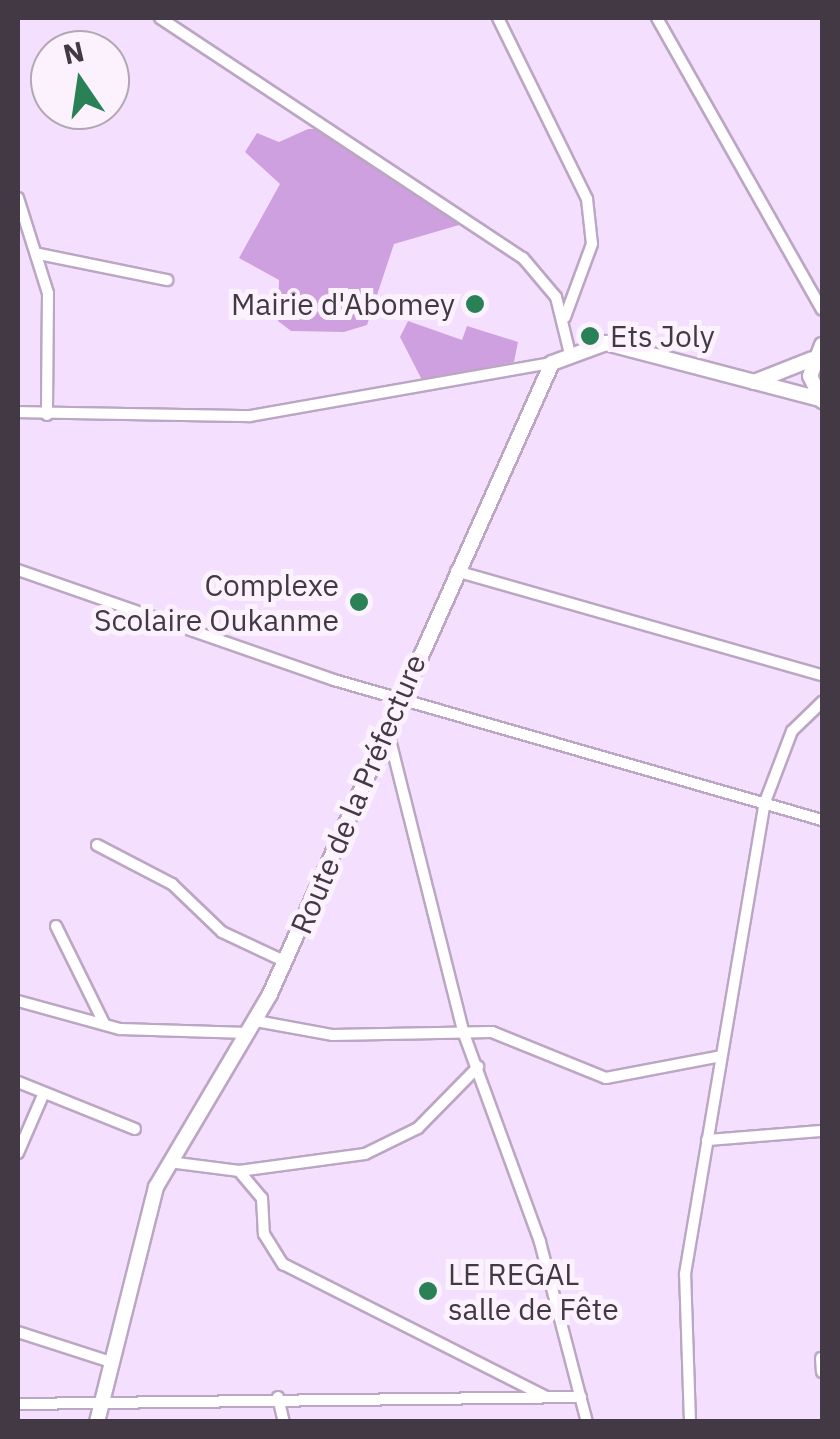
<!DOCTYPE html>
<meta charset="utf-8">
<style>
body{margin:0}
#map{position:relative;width:840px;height:1439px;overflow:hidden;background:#f5dffe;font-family:"IBM Plex Sans",sans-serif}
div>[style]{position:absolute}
.green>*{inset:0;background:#cfa0e0}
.roads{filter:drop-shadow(2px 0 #bba6c3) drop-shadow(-2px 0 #bba6c3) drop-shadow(0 2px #bba6c3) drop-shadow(0 -2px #bba6c3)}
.minor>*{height:10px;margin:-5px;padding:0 5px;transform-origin:5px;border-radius:5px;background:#fff}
.tertiary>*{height:14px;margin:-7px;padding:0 7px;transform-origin:7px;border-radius:7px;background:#fff}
.dots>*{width:28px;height:28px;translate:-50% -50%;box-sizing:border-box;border:5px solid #fbf2fe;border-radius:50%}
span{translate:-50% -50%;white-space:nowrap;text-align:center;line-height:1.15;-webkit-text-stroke:10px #fbf2fe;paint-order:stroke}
.poi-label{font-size:30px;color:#423945}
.right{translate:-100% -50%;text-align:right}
.left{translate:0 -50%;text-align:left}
.street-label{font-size:30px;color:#423945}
.frame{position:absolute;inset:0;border:20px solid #423945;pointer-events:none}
.north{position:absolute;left:30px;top:30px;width:100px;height:100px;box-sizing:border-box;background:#fbf2fe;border:2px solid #b1a8b4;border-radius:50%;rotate:347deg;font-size:28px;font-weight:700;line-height:40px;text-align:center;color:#423945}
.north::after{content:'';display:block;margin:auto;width:35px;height:45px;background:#2a8155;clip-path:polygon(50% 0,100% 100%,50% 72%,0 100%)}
</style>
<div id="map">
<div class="green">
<i style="clip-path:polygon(308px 129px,324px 129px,466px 223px,394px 244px,367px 325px,344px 332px,291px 331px,278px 321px,279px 280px,239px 258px,280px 184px,245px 152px,257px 133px,279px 142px)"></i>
<i style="clip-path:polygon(408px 321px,462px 340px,467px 326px,518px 342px,514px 362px,422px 380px,400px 337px)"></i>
</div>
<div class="roads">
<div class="minor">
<i style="left:160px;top:18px;width:435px;rotate:33.5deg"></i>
<i style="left:523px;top:258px;width:51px;rotate:49.8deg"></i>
<i style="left:556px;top:297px;width:55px;rotate:76.2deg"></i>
<i style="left:498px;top:18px;width:202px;rotate:63.8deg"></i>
<i style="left:587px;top:199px;width:45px;rotate:83.7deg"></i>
<i style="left:592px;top:244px;width:78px;rotate:110.3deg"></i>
<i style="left:657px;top:18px;width:335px;rotate:60.5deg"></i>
<i style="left:18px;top:198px;width:100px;rotate:72.5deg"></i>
<i style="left:48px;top:293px;width:122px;rotate:90.5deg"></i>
<i style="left:39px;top:254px;width:131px;rotate:11.5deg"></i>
<i style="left:18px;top:412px;width:232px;rotate:1deg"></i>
<i style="left:250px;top:416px;width:307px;rotate:-10deg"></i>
<i style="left:18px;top:570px;width:335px;rotate:19.2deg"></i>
<i style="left:334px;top:680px;width:508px;rotate:16.01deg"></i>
<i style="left:456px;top:571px;width:380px;rotate:15.9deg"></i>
<i style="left:387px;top:728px;width:316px;rotate:75.9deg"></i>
<i style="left:464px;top:1034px;width:221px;rotate:69.9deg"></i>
<i style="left:540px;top:1242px;width:186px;rotate:75.4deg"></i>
<i style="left:97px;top:845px;width:85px;rotate:27.5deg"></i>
<i style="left:172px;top:884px;width:69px;rotate:43.8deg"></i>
<i style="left:222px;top:932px;width:71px;rotate:25.1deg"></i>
<i style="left:56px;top:926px;width:110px;rotate:63.7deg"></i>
<i style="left:18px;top:1001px;width:106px;rotate:15.4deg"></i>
<i style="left:120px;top:1029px;width:128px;rotate:1.8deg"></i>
<i style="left:256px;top:1021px;width:77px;rotate:10.4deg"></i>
<i style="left:332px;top:1035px;width:160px;rotate:-1.1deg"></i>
<i style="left:492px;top:1032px;width:123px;rotate:22deg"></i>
<i style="left:606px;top:1078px;width:117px;rotate:-10.8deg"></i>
<i style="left:18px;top:1082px;width:126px;rotate:21.9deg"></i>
<i style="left:707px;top:1140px;width:115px;rotate:-4.5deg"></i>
<i style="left:18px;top:1153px;width:65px;rotate:-66.6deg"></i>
<i style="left:169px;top:1162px;width:71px;rotate:7.3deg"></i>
<i style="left:239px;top:1171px;width:127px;rotate:-7.7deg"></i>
<i style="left:365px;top:1154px;width:59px;rotate:-26.1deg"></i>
<i style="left:418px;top:1128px;width:86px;rotate:-45.5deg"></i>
<i style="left:239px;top:1171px;width:35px;rotate:50deg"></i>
<i style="left:262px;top:1198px;width:36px;rotate:87deg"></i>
<i style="left:264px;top:1234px;width:36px;rotate:58deg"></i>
<i style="left:283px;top:1264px;width:295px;rotate:26.8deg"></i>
<i style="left:18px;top:1332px;width:95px;rotate:17.9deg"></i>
<i style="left:821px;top:1358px;width:14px;rotate:86deg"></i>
<i style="left:278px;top:1397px;width:26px;rotate:77deg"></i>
<i style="left:18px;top:1404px;width:563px;rotate:-0.71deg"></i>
<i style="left:690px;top:1422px;width:148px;rotate:-91.9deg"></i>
<i style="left:685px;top:1274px;width:479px;rotate:-80.4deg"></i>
<i style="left:765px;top:802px;width:76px;rotate:-69.2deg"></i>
<i style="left:792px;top:731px;width:42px;rotate:-44deg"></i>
</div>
<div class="tertiary">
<i style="left:822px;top:345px;width:33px;rotate:111deg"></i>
<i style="left:810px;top:376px;width:28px;rotate:64deg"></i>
<i style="left:754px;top:382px;width:62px;rotate:-21.6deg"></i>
<i style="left:97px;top:1422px;width:242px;rotate:-75.9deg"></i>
<i style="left:156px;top:1187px;width:224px;rotate:-59.4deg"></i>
<i style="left:270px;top:994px;width:691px;rotate:-65.92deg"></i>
<i style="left:552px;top:363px;width:58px;rotate:-20.3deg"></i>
<i style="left:606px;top:343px;width:221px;rotate:14.7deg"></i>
</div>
</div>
<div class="dots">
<i style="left:475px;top:304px;background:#2a8155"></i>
<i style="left:590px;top:336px;background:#2a8155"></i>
<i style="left:359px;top:602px;background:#2a8155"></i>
<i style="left:428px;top:1291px;background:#2a8155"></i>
</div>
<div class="poi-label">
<span class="right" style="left:455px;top:304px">Mairie d'Abomey</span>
<span class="left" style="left:610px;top:336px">Ets Joly</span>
<span class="right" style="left:339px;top:602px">Complexe<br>Scolaire Oukanme</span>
<span class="left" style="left:448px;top:1291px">LE REGAL<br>salle de Fête</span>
</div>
<div class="street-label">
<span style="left:358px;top:794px;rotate:-67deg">Route de la Préfecture</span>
</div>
<div class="frame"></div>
<div class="north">N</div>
</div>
